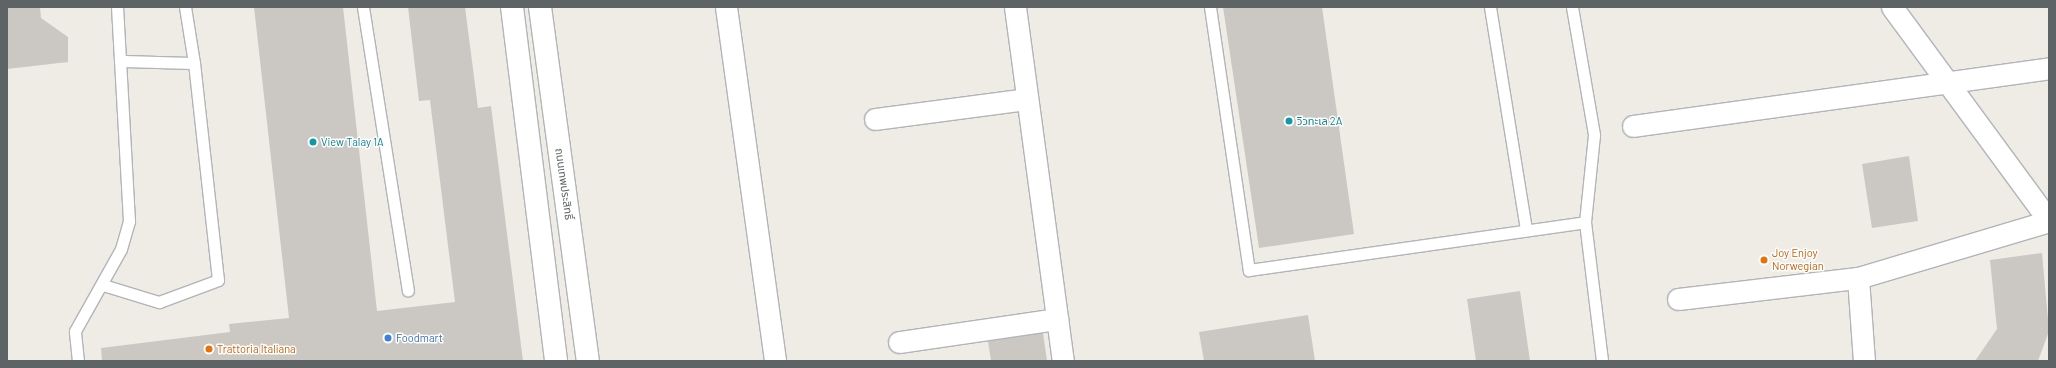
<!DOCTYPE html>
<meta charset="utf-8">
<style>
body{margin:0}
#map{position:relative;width:2056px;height:368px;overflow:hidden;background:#efece6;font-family:Barlow,"Noto Sans Thai",sans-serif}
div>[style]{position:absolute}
.building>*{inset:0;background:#cbc7c3}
.roads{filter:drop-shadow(1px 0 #b1b5b8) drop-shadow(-1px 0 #b1b5b8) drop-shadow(0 1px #b1b5b8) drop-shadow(0 -1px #b1b5b8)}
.service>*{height:11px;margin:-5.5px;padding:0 5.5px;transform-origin:5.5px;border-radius:5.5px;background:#fff}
.minor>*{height:21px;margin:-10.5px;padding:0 10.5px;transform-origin:10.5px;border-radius:10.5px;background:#fff}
.secondary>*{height:22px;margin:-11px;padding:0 11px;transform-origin:11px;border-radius:11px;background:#fff}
.dots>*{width:11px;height:11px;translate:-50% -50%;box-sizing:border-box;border:2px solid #fff;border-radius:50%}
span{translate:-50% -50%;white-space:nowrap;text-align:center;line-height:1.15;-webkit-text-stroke:3px #fff;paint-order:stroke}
.culture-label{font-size:11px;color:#0d838f}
.left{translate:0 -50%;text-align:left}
.street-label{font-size:11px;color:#5e6366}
.food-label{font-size:11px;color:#c56008}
.shop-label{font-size:11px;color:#366cbe}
.frame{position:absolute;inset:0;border:8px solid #5e6366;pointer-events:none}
</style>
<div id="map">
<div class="building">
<i style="clip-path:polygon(7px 7px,40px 7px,41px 18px,68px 37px,68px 62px,7px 69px)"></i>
<i style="clip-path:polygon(254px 7px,343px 7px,377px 311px,455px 302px,430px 100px,419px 101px,408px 7px,465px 7px,478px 108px,491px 106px,523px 361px,102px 361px,101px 348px,230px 332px,229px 324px,289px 318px)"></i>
<i style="clip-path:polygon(1223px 7px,1322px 7px,1354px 234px,1259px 248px)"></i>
<i style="clip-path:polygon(1909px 156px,1918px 221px,1872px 228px,1862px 164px)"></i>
<i style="clip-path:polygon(2042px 253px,2049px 331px,2038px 361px,1975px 361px,1997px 329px,1990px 260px)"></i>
<i style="clip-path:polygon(1520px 291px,1530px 361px,1476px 361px,1467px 299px)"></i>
<i style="clip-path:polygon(1308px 315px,1315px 361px,1204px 361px,1199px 332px)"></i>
<i style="clip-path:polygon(1043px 333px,1047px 361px,991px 361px,988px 341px)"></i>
</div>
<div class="roads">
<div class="service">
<i style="left:363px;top:7px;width:287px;rotate:81deg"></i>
<i style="left:1210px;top:7px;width:266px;rotate:81.6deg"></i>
<i style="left:1249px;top:270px;width:339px;rotate:-8.1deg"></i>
<i style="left:1490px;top:7px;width:226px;rotate:80.8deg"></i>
<i style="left:1572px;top:7px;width:130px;rotate:80.2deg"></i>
<i style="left:1594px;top:135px;width:87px;rotate:95.9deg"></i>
<i style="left:1585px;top:222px;width:140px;rotate:83deg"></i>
<i style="left:121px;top:61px;width:73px;rotate:1.6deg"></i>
<i style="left:103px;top:285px;width:59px;rotate:16.9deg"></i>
<i style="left:159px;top:302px;width:63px;rotate:-20.4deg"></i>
<i style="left:218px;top:280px;width:218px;rotate:-96.3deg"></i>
<i style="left:194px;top:63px;width:57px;rotate:-99.1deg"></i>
<i style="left:78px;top:361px;width:30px;rotate:-96deg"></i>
<i style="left:75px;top:331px;width:94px;rotate:-60.7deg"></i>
<i style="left:121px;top:249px;width:29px;rotate:-74deg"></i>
<i style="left:129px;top:221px;width:214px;rotate:-93.2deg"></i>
</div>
<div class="minor">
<i style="left:726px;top:7px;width:357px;rotate:82.1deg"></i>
<i style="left:1015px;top:7px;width:357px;rotate:82.3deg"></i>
<i style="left:1892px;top:7px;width:265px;rotate:53.7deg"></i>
<i style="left:875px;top:119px;width:153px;rotate:-7.5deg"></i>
<i style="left:1633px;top:126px;width:420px;rotate:-7.9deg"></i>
<i style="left:1858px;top:278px;width:83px;rotate:85.9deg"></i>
<i style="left:1678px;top:299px;width:181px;rotate:-6.7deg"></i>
<i style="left:1858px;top:278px;width:199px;rotate:-16.6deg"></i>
<i style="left:899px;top:342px;width:160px;rotate:-8.3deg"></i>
</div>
<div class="secondary">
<i style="left:512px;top:7px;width:357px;rotate:82.9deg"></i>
<i style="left:540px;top:7px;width:357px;rotate:82.3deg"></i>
</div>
</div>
<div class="dots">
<i style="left:1289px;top:121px;background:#0f9aa8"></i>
<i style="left:313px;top:142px;background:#0f9aa8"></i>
<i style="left:1764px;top:260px;background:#e8710a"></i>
<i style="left:388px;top:338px;background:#3f7fe0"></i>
<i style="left:209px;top:349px;background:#e8710a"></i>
</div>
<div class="culture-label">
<span class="left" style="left:1297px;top:121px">วิวทะเล 2A</span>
<span class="left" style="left:321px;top:142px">View Talay 1A</span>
</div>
<div class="street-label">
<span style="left:564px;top:184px;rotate:82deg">ถนนเทพประสิทธิ์</span>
</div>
<div class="food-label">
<span class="left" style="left:1772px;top:260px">Joy Enjoy<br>Norwegian</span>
<span class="left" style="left:217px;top:349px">Trattoria Italiana</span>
</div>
<div class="shop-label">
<span class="left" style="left:396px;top:338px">Foodmart</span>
</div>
<div class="frame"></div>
</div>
